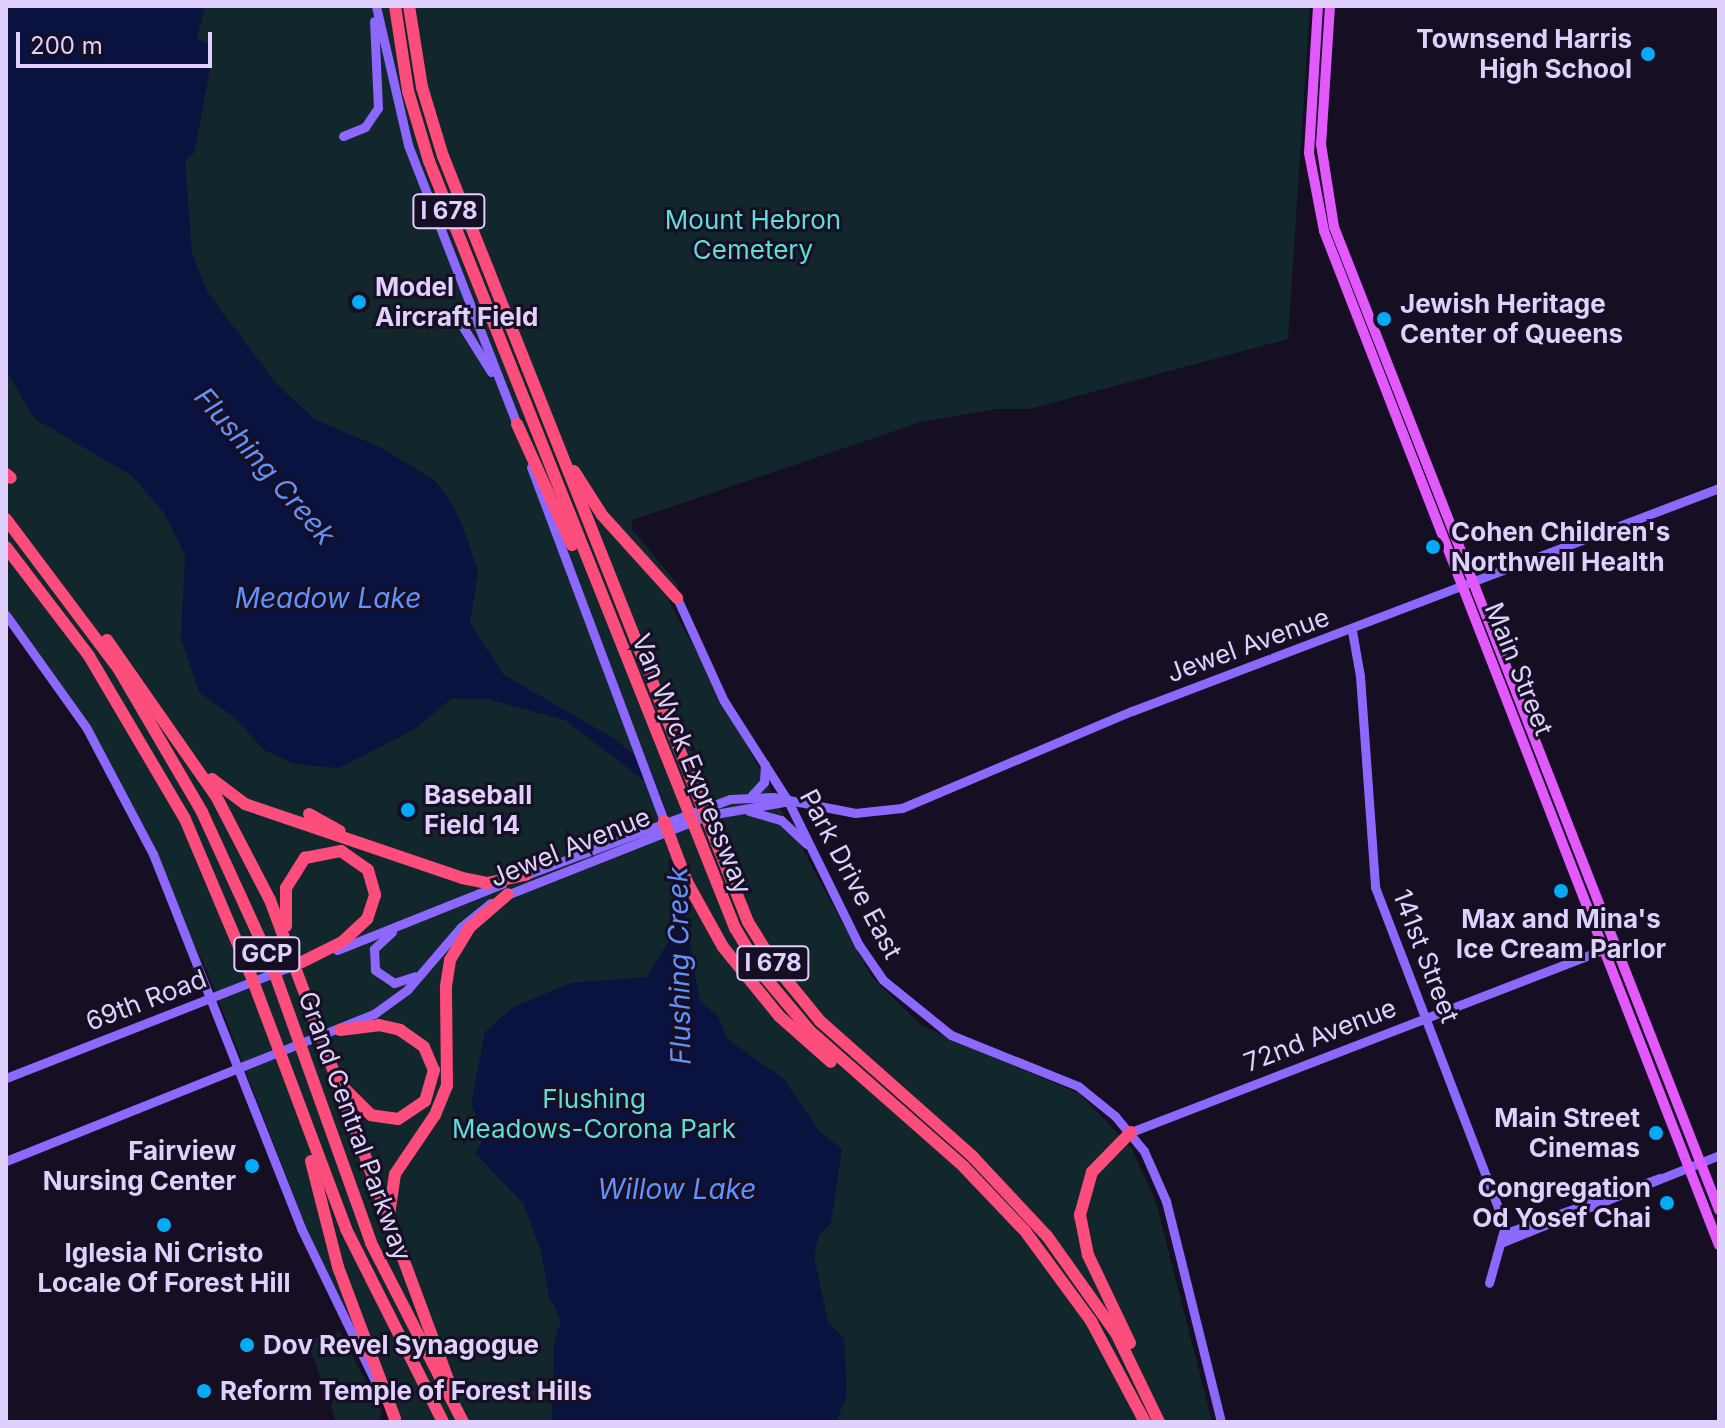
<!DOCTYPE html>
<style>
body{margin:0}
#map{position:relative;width:1725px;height:1428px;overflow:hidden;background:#160e22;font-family:Inter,sans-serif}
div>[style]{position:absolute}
.green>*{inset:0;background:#11272c}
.water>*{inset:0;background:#0a123f}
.secondary>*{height:9px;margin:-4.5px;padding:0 4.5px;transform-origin:4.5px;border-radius:4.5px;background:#8c68fd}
.primary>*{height:10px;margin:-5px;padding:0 5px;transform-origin:5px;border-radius:5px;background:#e259fd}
.highway>*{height:12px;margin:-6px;padding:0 6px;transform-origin:6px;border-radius:6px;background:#fd4d7c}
.dots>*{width:22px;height:22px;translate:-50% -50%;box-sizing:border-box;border:4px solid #160e22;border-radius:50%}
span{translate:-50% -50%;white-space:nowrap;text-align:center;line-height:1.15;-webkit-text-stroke:6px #160e22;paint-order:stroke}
.shield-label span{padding:2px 6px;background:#160e22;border:2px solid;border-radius:6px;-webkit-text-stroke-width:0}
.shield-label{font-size:24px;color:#dfd0fe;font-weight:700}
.poi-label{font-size:26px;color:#dfd0fe;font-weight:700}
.right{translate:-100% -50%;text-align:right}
.left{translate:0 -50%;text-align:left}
.park-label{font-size:26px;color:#5dded9}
.street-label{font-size:26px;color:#dfd0fe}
.water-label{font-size:28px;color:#6092fd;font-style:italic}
.frame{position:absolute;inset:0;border:8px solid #dfd0fe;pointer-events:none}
.scale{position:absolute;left:16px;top:32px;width:196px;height:36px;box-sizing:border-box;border:4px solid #dfd0fe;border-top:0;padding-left:10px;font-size:24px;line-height:28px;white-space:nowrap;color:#dfd0fe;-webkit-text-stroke:6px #160e22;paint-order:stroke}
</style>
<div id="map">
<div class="green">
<i style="clip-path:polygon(6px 6px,1310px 6px,1288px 339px,1030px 409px,995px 409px,921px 422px,632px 520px,632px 529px,679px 586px,669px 601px,871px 976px,922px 1026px,1080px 1094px,1131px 1147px,1156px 1202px,1212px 1422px,398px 1422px,306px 1227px,207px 971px,109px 767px,6px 615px)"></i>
<i style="clip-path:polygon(340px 1332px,382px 1412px,379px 1422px,336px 1422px,331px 1405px,336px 1396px,329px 1383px,323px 1384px,306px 1339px)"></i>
</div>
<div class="water">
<i style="clip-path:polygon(6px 6px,205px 6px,197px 38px,211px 46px,211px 64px,194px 153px,185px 160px,192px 254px,208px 293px,274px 381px,314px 419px,382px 448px,435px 481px,446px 495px,461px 521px,478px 572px,470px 623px,504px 675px,613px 738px,649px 766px,686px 863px,684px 910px,700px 1001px,718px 1016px,727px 1039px,784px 1079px,820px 1132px,842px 1149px,831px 1223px,819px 1235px,814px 1256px,828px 1322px,844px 1339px,847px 1395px,836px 1422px,552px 1422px,554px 1344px,561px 1320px,549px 1296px,541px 1252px,523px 1203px,475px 1153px,485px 1138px,471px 1104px,485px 1032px,512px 1008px,570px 983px,647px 977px,672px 936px,675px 862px,645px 781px,565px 720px,487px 699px,452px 698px,415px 729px,339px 768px,295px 764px,264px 750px,236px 719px,199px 692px,181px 638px,185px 555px,164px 513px,132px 476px,35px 419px,6px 371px)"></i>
</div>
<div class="secondary">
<i style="left:376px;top:6px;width:143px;rotate:77deg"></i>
<i style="left:408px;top:145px;width:306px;rotate:68.7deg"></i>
<i style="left:343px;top:136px;width:24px;rotate:-22deg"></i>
<i style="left:365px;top:127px;width:23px;rotate:-56deg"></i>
<i style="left:378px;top:108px;width:87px;rotate:-92.6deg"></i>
<i style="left:463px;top:327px;width:53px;rotate:58.1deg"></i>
<i style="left:531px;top:467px;width:378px;rotate:69.4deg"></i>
<i style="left:677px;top:598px;width:113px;rotate:65.5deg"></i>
<i style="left:724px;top:701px;width:119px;rotate:57.4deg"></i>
<i style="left:788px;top:801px;width:161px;rotate:63.8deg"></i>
<i style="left:859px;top:945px;width:42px;rotate:55.6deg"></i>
<i style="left:883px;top:980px;width:87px;rotate:39deg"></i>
<i style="left:951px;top:1035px;width:137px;rotate:21.9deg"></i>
<i style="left:1078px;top:1086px;width:48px;rotate:39deg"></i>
<i style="left:1115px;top:1116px;width:45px;rotate:50.4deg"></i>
<i style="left:1144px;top:1151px;width:55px;rotate:66.3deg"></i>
<i style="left:1166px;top:1201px;width:228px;rotate:76deg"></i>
<i style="left:6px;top:615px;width:138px;rotate:54.5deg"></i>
<i style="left:86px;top:727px;width:144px;rotate:62.2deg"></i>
<i style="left:153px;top:854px;width:402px;rotate:68.4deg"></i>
<i style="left:301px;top:1228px;width:177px;rotate:64.2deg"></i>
<i style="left:1352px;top:631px;width:46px;rotate:79.9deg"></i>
<i style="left:1360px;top:676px;width:212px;rotate:85.9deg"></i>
<i style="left:1375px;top:887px;width:363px;rotate:69deg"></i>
<i style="left:1505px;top:1226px;width:59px;rotate:105.7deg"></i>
<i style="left:752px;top:795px;width:18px;rotate:-47deg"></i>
<i style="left:764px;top:782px;width:18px;rotate:-87deg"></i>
<i style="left:749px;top:811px;width:33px;rotate:16deg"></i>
<i style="left:781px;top:820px;width:35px;rotate:43deg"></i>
<i style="left:523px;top:876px;width:221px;rotate:-20.4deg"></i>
<i style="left:730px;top:799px;width:43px;rotate:-2.7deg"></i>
<i style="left:773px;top:797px;width:84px;rotate:11deg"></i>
<i style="left:855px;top:813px;width:47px;rotate:-6.1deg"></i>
<i style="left:902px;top:808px;width:250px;rotate:-22.9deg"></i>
<i style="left:1132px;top:711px;width:628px;rotate:-20.8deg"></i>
<i style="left:504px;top:896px;width:220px;rotate:-21.6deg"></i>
<i style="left:709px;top:815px;width:76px;rotate:-9.8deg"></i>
<i style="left:392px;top:932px;width:25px;rotate:137deg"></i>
<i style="left:374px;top:949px;width:21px;rotate:87deg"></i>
<i style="left:375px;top:970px;width:23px;rotate:34deg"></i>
<i style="left:394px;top:983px;width:22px;rotate:-18deg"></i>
<i style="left:337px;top:950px;width:178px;rotate:-21.8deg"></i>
<i style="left:6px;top:1078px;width:313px;rotate:-21.4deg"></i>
<i style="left:1131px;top:1132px;width:519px;rotate:-21.12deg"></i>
<i style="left:6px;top:1161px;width:396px;rotate:-21.8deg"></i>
<i style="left:374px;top:1014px;width:41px;rotate:-36deg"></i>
<i style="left:407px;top:990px;width:83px;rotate:-49.4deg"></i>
<i style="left:461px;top:927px;width:38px;rotate:-39deg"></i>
<i style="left:1506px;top:1233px;width:164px;rotate:-19.7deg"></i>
<i style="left:1503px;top:1242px;width:233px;rotate:-21.9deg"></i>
</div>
<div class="primary">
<i style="left:1318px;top:6px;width:147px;rotate:93.5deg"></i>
<i style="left:1309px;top:153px;width:79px;rotate:79.1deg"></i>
<i style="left:1324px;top:231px;width:1088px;rotate:68.72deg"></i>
<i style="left:1330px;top:6px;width:138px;rotate:93.7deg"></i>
<i style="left:1321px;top:144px;width:84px;rotate:81.1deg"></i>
<i style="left:1334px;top:227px;width:1056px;rotate:68.61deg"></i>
</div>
<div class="highway">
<i style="left:395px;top:6px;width:86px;rotate:81.3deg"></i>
<i style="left:408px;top:91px;width:73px;rotate:73.3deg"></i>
<i style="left:429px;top:161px;width:826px;rotate:68.25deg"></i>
<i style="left:735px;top:928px;width:56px;rotate:58.9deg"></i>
<i style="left:764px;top:976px;width:72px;rotate:50.1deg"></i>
<i style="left:810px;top:1031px;width:205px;rotate:41.4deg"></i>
<i style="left:964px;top:1167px;width:88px;rotate:46.4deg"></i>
<i style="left:1025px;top:1231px;width:112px;rotate:53.7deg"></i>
<i style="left:1091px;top:1321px;width:115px;rotate:61.9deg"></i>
<i style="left:409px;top:6px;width:82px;rotate:80.9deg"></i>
<i style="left:422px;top:87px;width:72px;rotate:73.1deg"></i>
<i style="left:443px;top:156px;width:824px;rotate:68.29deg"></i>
<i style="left:748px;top:922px;width:53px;rotate:58.1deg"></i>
<i style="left:776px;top:967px;width:70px;rotate:50.8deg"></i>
<i style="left:820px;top:1021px;width:205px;rotate:41.6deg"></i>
<i style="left:973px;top:1157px;width:108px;rotate:46.9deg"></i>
<i style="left:1047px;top:1236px;width:119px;rotate:54.6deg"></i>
<i style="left:1116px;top:1333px;width:99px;rotate:64.2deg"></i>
<i style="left:517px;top:424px;width:133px;rotate:65.6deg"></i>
<i style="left:574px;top:471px;width:52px;rotate:57.5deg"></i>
<i style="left:602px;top:515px;width:112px;rotate:47.9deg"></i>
<i style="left:6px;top:474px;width:6px;rotate:39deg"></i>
<i style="left:6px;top:519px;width:186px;rotate:53.1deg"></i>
<i style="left:118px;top:668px;width:167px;rotate:59.7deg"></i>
<i style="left:202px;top:812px;width:166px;rotate:65.4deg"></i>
<i style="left:271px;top:963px;width:297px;rotate:70.3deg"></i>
<i style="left:371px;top:1243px;width:201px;rotate:62.8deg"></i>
<i style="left:6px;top:547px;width:137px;rotate:52.7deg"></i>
<i style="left:89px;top:656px;width:189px;rotate:59.5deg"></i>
<i style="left:185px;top:819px;width:167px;rotate:67.1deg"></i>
<i style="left:250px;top:973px;width:273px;rotate:69.4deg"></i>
<i style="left:346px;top:1229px;width:216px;rotate:63.3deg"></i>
<i style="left:107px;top:640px;width:190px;rotate:55.1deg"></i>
<i style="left:216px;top:796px;width:117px;rotate:62.6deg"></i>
<i style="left:270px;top:900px;width:514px;rotate:69.63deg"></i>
<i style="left:212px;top:779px;width:41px;rotate:37.1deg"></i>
<i style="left:245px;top:804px;width:229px;rotate:18.8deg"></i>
<i style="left:462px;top:878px;width:25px;rotate:11deg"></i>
<i style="left:487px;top:883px;width:40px;rotate:-12deg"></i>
<i style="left:309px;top:814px;width:35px;rotate:29deg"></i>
<i style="left:664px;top:821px;width:65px;rotate:69.3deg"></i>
<i style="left:687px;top:882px;width:74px;rotate:61deg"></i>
<i style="left:723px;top:947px;width:89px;rotate:50.9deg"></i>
<i style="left:779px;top:1016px;width:69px;rotate:41.5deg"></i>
<i style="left:286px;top:926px;width:38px;rotate:-90deg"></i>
<i style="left:286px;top:888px;width:36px;rotate:-58deg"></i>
<i style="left:305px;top:858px;width:37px;rotate:-11deg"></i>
<i style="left:341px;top:851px;width:33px;rotate:35deg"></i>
<i style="left:368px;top:870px;width:26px;rotate:74deg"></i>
<i style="left:375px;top:895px;width:25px;rotate:108deg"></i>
<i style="left:367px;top:919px;width:34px;rotate:137deg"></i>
<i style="left:342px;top:942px;width:45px;rotate:153.4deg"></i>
<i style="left:340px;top:1030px;width:39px;rotate:-7deg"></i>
<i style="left:379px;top:1025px;width:22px;rotate:13deg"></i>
<i style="left:400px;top:1030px;width:29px;rotate:35deg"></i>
<i style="left:424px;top:1047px;width:25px;rotate:67deg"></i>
<i style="left:434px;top:1070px;width:32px;rotate:106deg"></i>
<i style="left:425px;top:1101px;width:32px;rotate:146deg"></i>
<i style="left:398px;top:1119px;width:27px;rotate:-172deg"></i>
<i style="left:371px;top:1115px;width:38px;rotate:-135deg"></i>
<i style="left:311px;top:1161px;width:109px;rotate:75.7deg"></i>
<i style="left:338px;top:1267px;width:162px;rotate:69.4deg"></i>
<i style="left:389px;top:1215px;width:41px;rotate:-81.7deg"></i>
<i style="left:395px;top:1174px;width:71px;rotate:-55.9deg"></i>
<i style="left:435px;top:1115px;width:31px;rotate:-68deg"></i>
<i style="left:447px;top:1086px;width:100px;rotate:-90.6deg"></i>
<i style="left:446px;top:986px;width:26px;rotate:-81deg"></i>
<i style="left:450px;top:960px;width:39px;rotate:-59deg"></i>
<i style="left:470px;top:927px;width:50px;rotate:-41deg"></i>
<i style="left:1130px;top:1343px;width:98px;rotate:-115.5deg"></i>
<i style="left:1088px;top:1255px;width:41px;rotate:-101.3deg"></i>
<i style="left:1080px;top:1215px;width:45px;rotate:-74.4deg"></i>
<i style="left:1092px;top:1172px;width:56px;rotate:-45.7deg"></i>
</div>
<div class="dots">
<i style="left:1648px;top:54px;background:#03abf7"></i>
<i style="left:359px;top:302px;background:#03abf7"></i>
<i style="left:1384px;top:319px;background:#03abf7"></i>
<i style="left:1433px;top:547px;background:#03abf7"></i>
<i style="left:408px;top:810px;background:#03abf7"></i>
<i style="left:1561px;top:891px;background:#03abf7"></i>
<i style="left:1656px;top:1133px;background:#03abf7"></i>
<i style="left:252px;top:1166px;background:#03abf7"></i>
<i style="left:1667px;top:1203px;background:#03abf7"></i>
<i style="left:164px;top:1225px;background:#03abf7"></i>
<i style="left:247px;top:1345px;background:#03abf7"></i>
<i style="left:204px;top:1391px;background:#03abf7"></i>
</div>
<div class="shield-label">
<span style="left:449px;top:211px">I 678</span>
<span style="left:267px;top:954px">GCP</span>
<span style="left:773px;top:963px">I 678</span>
</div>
<div class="poi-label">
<span class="right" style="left:1632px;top:54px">Townsend Harris<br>High School</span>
<span class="left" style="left:375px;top:302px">Model<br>Aircraft Field</span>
<span class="left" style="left:1400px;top:319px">Jewish Heritage<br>Center of Queens</span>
<span class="left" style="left:1451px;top:547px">Cohen Children's<br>Northwell Health</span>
<span class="left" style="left:424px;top:810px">Baseball<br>Field 14</span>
<span style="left:1561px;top:934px">Max and Mina's<br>Ice Cream Parlor</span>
<span class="right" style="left:1640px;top:1133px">Main Street<br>Cinemas</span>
<span class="right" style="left:236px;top:1166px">Fairview<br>Nursing Center</span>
<span class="right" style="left:1651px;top:1203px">Congregation<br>Od Yosef Chai</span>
<span style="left:164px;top:1268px">Iglesia Ni Cristo<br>Locale Of Forest Hill</span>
<span class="left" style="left:263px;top:1345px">Dov Revel Synagogue</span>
<span class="left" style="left:220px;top:1391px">Reform Temple of Forest Hills</span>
</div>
<div class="park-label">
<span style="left:753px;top:235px">Mount Hebron<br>Cemetery</span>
<span style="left:594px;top:1114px">Flushing<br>Meadows-Corona Park</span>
</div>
<div class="street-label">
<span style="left:1248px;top:645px;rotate:-20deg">Jewel Avenue</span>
<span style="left:1519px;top:669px;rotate:68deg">Main Street</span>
<span style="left:692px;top:764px;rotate:68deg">Van Wyck Expressway</span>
<span style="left:570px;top:847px;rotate:-22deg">Jewel Avenue</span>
<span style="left:851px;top:874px;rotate:62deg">Park Drive East</span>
<span style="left:1426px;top:956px;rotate:69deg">141st Street</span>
<span style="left:146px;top:1000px;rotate:-21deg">69th Road</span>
<span style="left:1320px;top:1035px;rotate:-21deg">72nd Avenue</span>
<span style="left:355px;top:1126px;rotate:70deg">Grand Central Parkway</span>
</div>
<div class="water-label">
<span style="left:265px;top:466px;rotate:49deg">Flushing Creek</span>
<span style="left:328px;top:598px">Meadow Lake</span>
<span style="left:679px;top:966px;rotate:-91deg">Flushing Creek</span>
<span style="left:677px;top:1189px">Willow Lake</span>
</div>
<div class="frame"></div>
<div class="scale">200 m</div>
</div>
